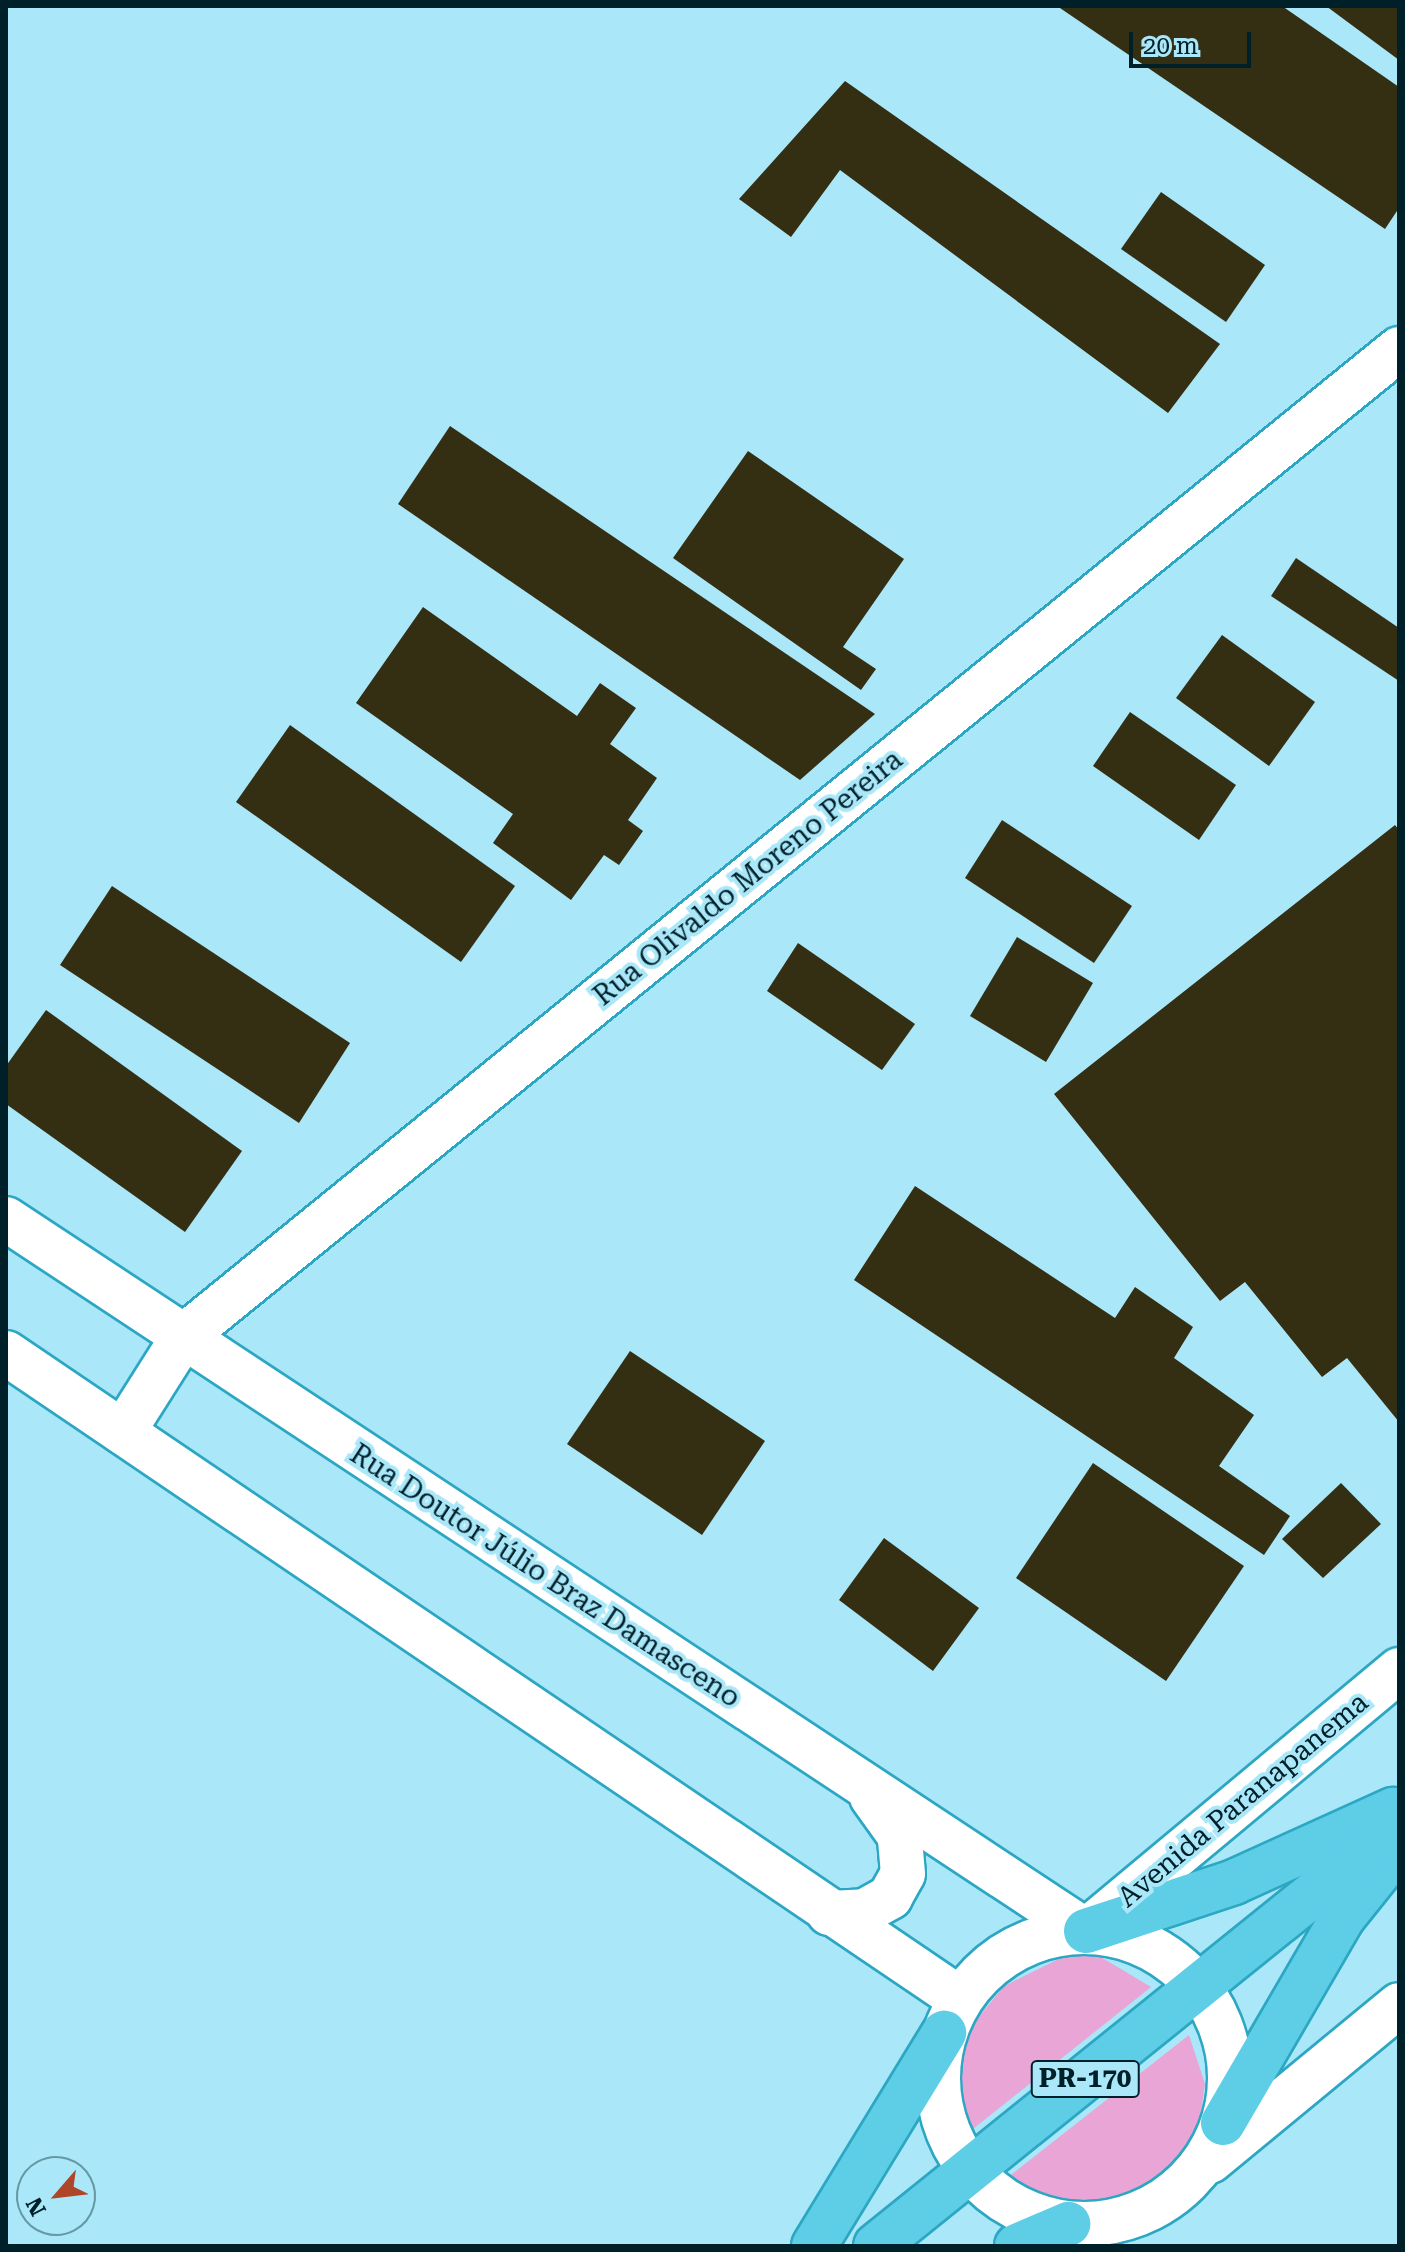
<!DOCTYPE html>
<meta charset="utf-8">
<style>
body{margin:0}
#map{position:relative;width:1405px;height:2252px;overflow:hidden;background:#aae7f8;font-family:"Roboto Serif",serif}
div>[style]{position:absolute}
.green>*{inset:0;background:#e8a5d6}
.building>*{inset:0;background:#342e13}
.roads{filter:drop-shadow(2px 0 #2ca7c3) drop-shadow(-2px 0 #2ca7c3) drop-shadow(0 2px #2ca7c3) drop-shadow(0 -2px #2ca7c3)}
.minor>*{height:44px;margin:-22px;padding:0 22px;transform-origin:22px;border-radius:22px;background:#fff}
.tertiary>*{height:44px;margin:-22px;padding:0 22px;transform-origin:22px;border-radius:22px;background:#fff}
.tertiary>.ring{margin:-22px;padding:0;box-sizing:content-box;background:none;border:44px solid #fff;border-radius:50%}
.trunk>*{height:44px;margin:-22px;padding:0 22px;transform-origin:22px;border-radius:22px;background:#5ecee7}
span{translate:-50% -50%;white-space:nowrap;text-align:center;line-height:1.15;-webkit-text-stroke:8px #aae7f8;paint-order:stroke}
.shield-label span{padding:2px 6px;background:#aae7f8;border:2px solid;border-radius:6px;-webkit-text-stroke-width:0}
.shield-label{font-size:26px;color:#002029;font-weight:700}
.street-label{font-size:28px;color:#002029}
.frame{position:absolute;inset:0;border:8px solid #002029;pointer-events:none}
.north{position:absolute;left:16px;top:2156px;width:80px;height:80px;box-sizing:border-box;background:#aae7f8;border:2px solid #6697a5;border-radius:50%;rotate:242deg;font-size:22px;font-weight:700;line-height:32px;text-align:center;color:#002029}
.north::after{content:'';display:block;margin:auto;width:28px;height:36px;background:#ae4627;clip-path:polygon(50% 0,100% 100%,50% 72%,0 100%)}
.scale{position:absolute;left:1129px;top:32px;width:122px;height:36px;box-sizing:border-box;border:4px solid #002029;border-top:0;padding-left:10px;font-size:24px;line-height:28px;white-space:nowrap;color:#002029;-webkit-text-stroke:6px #aae7f8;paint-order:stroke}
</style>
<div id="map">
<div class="green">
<i style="clip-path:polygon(1069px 1954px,1099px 1956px,1151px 1987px,973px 2129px,958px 2104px,964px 2035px,1004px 1986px)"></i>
<i style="clip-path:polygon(1189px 2035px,1205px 2084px,1200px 2117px,1185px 2153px,1162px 2178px,1095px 2208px,1030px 2195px,1011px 2175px)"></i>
</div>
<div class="building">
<i style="clip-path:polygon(1057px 6px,1282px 6px,1399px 87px,1399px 208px,1385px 229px)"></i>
<i style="clip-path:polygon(1326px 6px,1399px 6px,1399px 60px)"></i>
<i style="clip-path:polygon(845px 81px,1220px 344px,1168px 413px,840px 170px,791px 237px,739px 199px)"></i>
<i style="clip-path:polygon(1161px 192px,1265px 265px,1226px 322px,1121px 249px)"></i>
<i style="clip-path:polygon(450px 426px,875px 714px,800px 780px,398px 504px)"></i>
<i style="clip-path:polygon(748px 451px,904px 559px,843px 647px,876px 669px,861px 690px,673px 558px)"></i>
<i style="clip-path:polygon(1296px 558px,1399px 628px,1399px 681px,1271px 596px)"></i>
<i style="clip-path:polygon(423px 607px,577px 716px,600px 683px,636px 708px,610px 744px,657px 778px,628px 820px,643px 831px,619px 865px,604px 855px,571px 900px,493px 843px,513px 814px,356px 703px)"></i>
<i style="clip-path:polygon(1222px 635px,1315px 702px,1269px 766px,1176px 698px)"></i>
<i style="clip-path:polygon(1130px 712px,1236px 785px,1199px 840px,1093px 766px)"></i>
<i style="clip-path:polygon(290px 725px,515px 886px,461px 962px,236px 802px)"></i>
<i style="clip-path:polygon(1002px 820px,1132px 906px,1094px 963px,965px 878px)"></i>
<i style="clip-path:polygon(1395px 825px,1399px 830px,1399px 1422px,1347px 1358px,1322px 1377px,1245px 1282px,1220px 1301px,1054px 1094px)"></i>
<i style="clip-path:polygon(112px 886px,350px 1043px,299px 1123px,60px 965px)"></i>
<i style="clip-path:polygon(1017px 937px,1093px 983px,1046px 1062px,970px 1016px)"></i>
<i style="clip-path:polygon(798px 943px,915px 1024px,882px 1070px,767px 991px)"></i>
<i style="clip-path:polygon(46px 1010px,242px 1151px,185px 1232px,6px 1104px,6px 1066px)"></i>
<i style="clip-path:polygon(915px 1186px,1115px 1318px,1135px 1287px,1193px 1327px,1174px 1358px,1254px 1415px,1219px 1466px,1290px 1516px,1264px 1555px,854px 1280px)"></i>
<i style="clip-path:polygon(630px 1351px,765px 1441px,702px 1535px,567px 1444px)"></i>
<i style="clip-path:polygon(1093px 1463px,1244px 1566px,1166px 1681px,1016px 1578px)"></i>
<i style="clip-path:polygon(1341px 1483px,1381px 1524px,1323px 1578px,1282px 1539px)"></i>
<i style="clip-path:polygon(884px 1538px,979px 1608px,933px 1671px,839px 1600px)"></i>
</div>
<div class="roads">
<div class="minor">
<i style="left:123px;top:1432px;width:112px;rotate:-57.7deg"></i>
<i style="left:183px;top:1337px;width:1567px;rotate:-39.09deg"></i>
</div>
<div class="tertiary">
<i style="left:6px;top:1219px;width:1294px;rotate:33.4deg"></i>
<i style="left:1086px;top:1931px;width:408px;rotate:-39.8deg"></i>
<i style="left:6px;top:1353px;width:1152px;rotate:34.1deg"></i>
<i style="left:829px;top:1913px;width:36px;rotate:-3deg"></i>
<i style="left:865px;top:1911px;width:29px;rotate:-29deg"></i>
<i style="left:890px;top:1897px;width:26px;rotate:-61deg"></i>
<i style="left:903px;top:1874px;width:38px;rotate:-95deg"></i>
<i style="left:900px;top:1836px;width:48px;rotate:-125.7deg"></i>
<i class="ring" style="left:938px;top:1932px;width:248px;height:248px"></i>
<i style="left:1210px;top:2161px;width:245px;rotate:-39.5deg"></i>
</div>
<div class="trunk">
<i style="left:1086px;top:1931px;width:156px;rotate:-18.3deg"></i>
<i style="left:1234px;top:1882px;width:175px;rotate:-24.4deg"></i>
<i style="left:1223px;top:2123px;width:238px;rotate:-59.8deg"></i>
<i style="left:1343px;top:1917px;width:83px;rotate:-51.3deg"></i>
<i style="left:814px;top:2246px;width:250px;rotate:-58.6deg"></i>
<i style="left:876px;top:2246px;width:671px;rotate:-38.83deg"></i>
<i style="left:1017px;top:2246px;width:56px;rotate:-23.3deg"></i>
</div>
</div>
<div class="shield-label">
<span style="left:1085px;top:2079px">PR-170</span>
</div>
<div class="street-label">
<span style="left:748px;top:878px;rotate:-39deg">Rua Olivaldo Moreno Pereira</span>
<span style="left:545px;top:1576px;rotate:33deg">Rua Doutor Júlio Braz Damasceno</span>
<span style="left:1243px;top:1800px;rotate:-40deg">Avenida Paranapanema</span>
</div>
<div class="frame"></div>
<div class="north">N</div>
<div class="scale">20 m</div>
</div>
